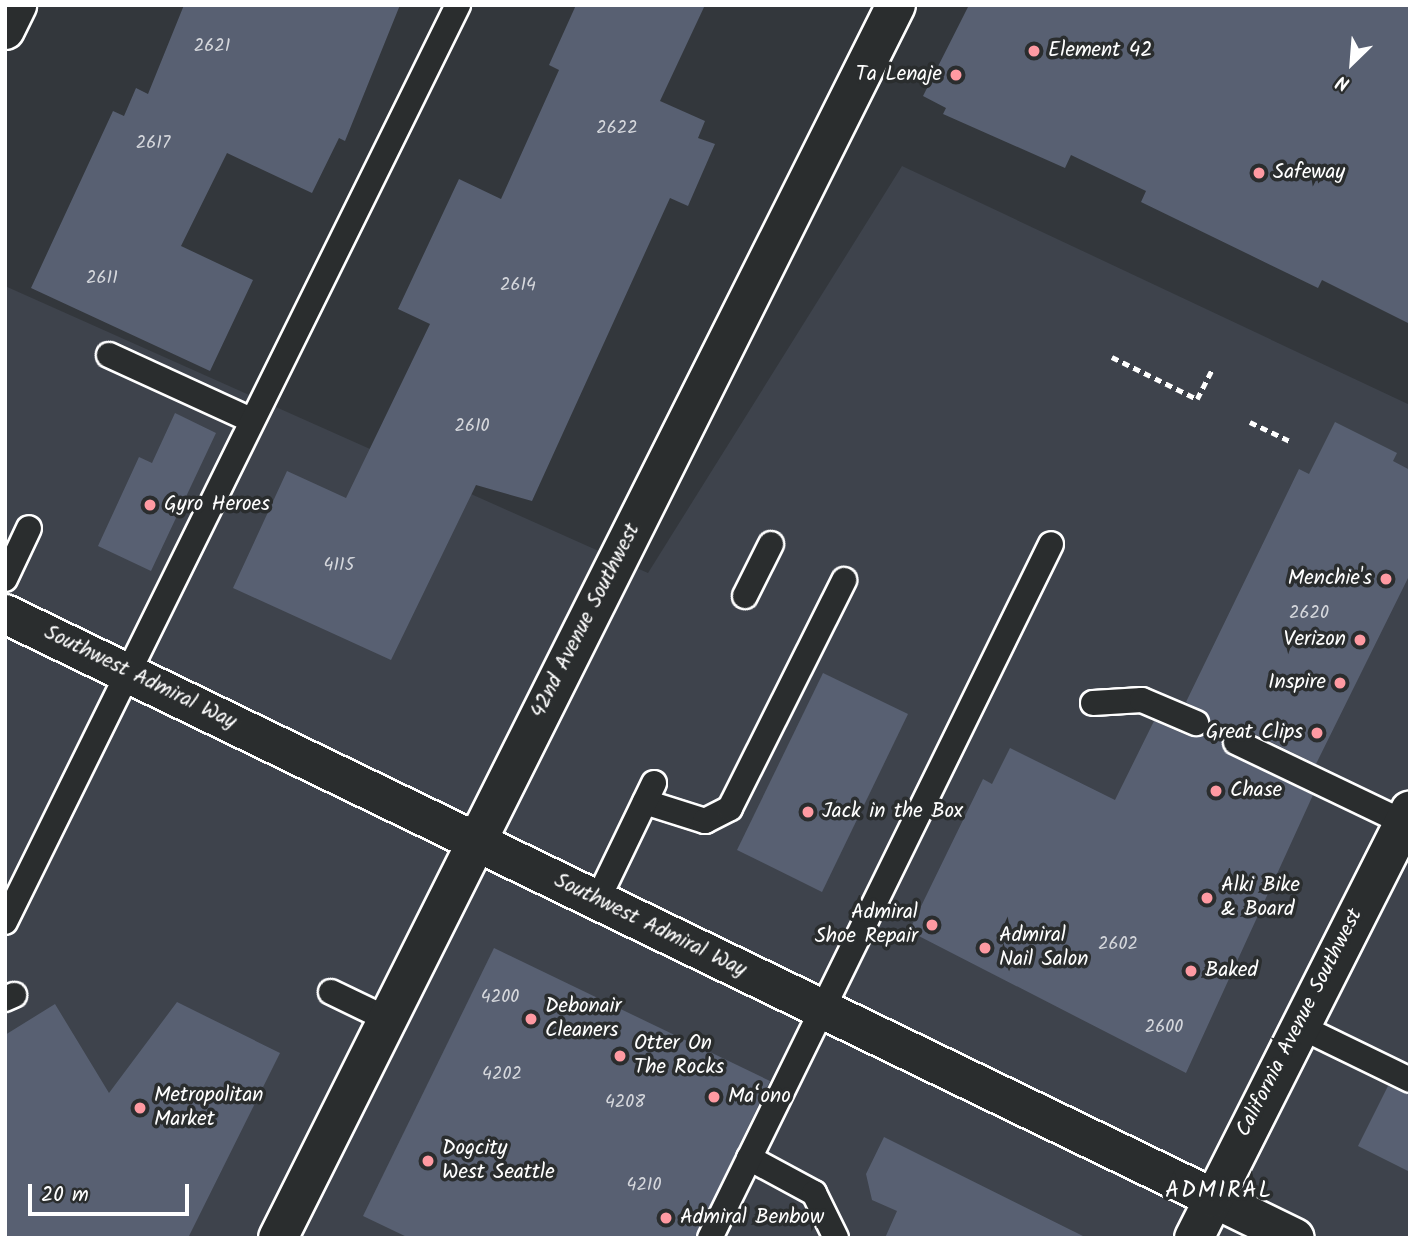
<!DOCTYPE html>
<meta charset="utf-8">
<style>
body{margin:0}
#map{position:relative;width:1415px;height:1243px;overflow:hidden;background:#33373c;font-family:Kalam,sans-serif}
div>[style]{position:absolute}
.built>*{inset:0;background:#3e434c}
.building>*{inset:0;background:#586072}
.path>*{height:4.5px;margin-top:-2.25px;transform-origin:0;background:repeating-linear-gradient(90deg,#fff 0 7px,transparent 0 12px)}
.roads{filter:drop-shadow(2px 0 #fff) drop-shadow(-2px 0 #fff) drop-shadow(0 2px #fff) drop-shadow(0 -2px #fff)}
.service>*{height:24px;margin:-12px;padding:0 12px;transform-origin:12px;border-radius:12px;background:#2a2d2e}
.minor>*{height:38px;margin:-19px;padding:0 19px;transform-origin:19px;border-radius:19px;background:#2a2d2e}
.secondary>*{height:38px;margin:-19px;padding:0 19px;transform-origin:19px;border-radius:19px;background:#2a2d2e}
.primary>*{height:38px;margin:-19px;padding:0 19px;transform-origin:19px;border-radius:19px;background:#2a2d2e}
.dots>*{width:19px;height:19px;translate:-50% -50%;box-sizing:border-box;border:4px solid #2a2d2e;border-radius:50%}
span{translate:-50% -50%;white-space:nowrap;text-align:center;line-height:1.15;-webkit-text-stroke:7px #2a2d2e;paint-order:stroke}
.number-label{font-size:18px;color:#d5d7dc}
.number-label span{-webkit-text-stroke-width:0}
.poi-label{font-size:21px;color:#fff}
.left{translate:0 -50%;text-align:left}
.right{translate:-100% -50%;text-align:right}
.street-label{font-size:21px;color:#fff}
.neighbourhood-label{font-size:23px;color:#fff;letter-spacing:2px}
.frame{position:absolute;inset:0;border:7px solid #fff;pointer-events:none}
.north{position:absolute;left:1317px;top:28px;width:70px;height:70px;-webkit-text-stroke:5px #2a2d2e;paint-order:stroke;rotate:205deg;font-size:19px;font-weight:700;line-height:28px;text-align:center;color:#fff}
.north::after{content:'';display:block;margin:auto;width:24px;height:32px;background:#fff;clip-path:polygon(50% 0,100% 100%,50% 72%,0 100%)}
.scale{position:absolute;left:28px;top:1184px;width:161px;height:32px;box-sizing:border-box;border:4px solid #fff;border-top:0;padding-left:9px;font-size:21px;line-height:24px;white-space:nowrap;color:#fff;-webkit-text-stroke:5px #2a2d2e;paint-order:stroke}
</style>
<div id="map">
<div class="built">
<i style="clip-path:polygon(902px 166px,1410px 405px,1410px 1238px,5px 1238px,5px 286px,648px 573px)"></i>
</div>
<div class="building">
<i style="clip-path:polygon(184px 5px,400px 5px,345px 141px,339px 138px,312px 193px,227px 153px,181px 246px,253px 280px,210px 371px,31px 288px,113px 111px,124px 116px,136px 88px,148px 94px)"></i>
<i style="clip-path:polygon(576px 5px,705px 5px,660px 101px,705px 121px,698px 138px,715px 144px,688px 206px,670px 198px,532px 501px,476px 485px,391px 660px,233px 588px,287px 471px,346px 498px,430px 324px,398px 309px,459px 179px,501px 199px,559px 70px,549px 65px)"></i>
<i style="clip-path:polygon(969px 5px,1410px 5px,1410px 324px,1322px 280px,1318px 288px,1141px 202px,1146px 191px,1071px 155px,1065px 168px,943px 114px,946px 108px,923px 96px)"></i>
<i style="clip-path:polygon(175px 413px,216px 433px,151px 571px,98px 546px,139px 457px,152px 463px)"></i>
<i style="clip-path:polygon(1335px 422px,1397px 453px,1393px 461px,1410px 470px,1410px 574px,1316px 764px,1242px 728px,1222px 736px,1230px 755px,1313px 795px,1186px 1073px,909px 931px,983px 779px,992px 784px,1010px 748px,1115px 800px,1154px 721px,1191px 737px,1205px 734px,1208px 715px,1186px 702px,1299px 469px,1309px 474px)"></i>
<i style="clip-path:polygon(823px 673px,908px 714px,822px 892px,737px 850px)"></i>
<i style="clip-path:polygon(494px 948px,770px 1081px,695px 1238px,409px 1238px,363px 1216px)"></i>
<i style="clip-path:polygon(177px 1002px,280px 1053px,188px 1238px,5px 1238px,5px 1035px,55px 1004px,109px 1093px)"></i>
<i style="clip-path:polygon(1388px 1086px,1410px 1095px,1410px 1172px,1358px 1146px)"></i>
<i style="clip-path:polygon(884px 1137px,1087px 1238px,885px 1238px,897px 1211px,872px 1200px,866px 1174px)"></i>
</div>
<div class="path">
<i style="left:1112px;top:357px;width:95px;rotate:26.3deg"></i>
<i style="left:1197px;top:399px;width:35px;rotate:-63deg"></i>
<i style="left:1250px;top:422px;width:47px;rotate:25.5deg"></i>
</div>
<div class="roads">
<div class="service">
<i style="left:109px;top:355px;width:154px;rotate:24.6deg"></i>
<i style="left:5px;top:579px;width:56px;rotate:-64.8deg"></i>
<i style="left:745px;top:596px;width:58px;rotate:-63.4deg"></i>
<i style="left:1093px;top:703px;width:49px;rotate:-3.5deg"></i>
<i style="left:1142px;top:700px;width:59px;rotate:23.1deg"></i>
<i style="left:1236px;top:742px;width:185px;rotate:25.6deg"></i>
<i style="left:645px;top:802px;width:63px;rotate:17.6deg"></i>
<i style="left:705px;top:821px;width:28px;rotate:-27deg"></i>
<i style="left:730px;top:808px;width:255px;rotate:-63.4deg"></i>
<i style="left:597px;top:901px;width:131px;rotate:-64.2deg"></i>
<i style="left:5px;top:922px;width:1023px;rotate:-63.71deg"></i>
<i style="left:331px;top:992px;width:62px;rotate:25.7deg"></i>
<i style="left:5px;top:999px;width:10px;rotate:-24deg"></i>
<i style="left:1299px;top:1026px;width:123px;rotate:25.9deg"></i>
<i style="left:749px;top:1158px;width:74px;rotate:28.3deg"></i>
<i style="left:814px;top:1193px;width:50px;rotate:63.9deg"></i>
<i style="left:710px;top:1238px;width:773px;rotate:-63.83deg"></i>
</div>
<div class="minor">
<i style="left:5px;top:30px;width:28px;rotate:-64deg"></i>
<i style="left:278px;top:1238px;width:1379px;rotate:-63.38deg"></i>
</div>
<div class="secondary">
<i style="left:1211px;top:1197px;width:93px;rotate:26deg"></i>
<i style="left:1194px;top:1238px;width:479px;rotate:-63.2deg"></i>
</div>
<div class="primary">
<i style="left:5px;top:614px;width:1340px;rotate:25.8deg"></i>
</div>
</div>
<div class="dots">
<i style="left:1034px;top:51px;background:#ff9aa2"></i>
<i style="left:956px;top:75px;background:#ff9aa2"></i>
<i style="left:1259px;top:173px;background:#ff9aa2"></i>
<i style="left:150px;top:505px;background:#ff9aa2"></i>
<i style="left:1386px;top:579px;background:#ff9aa2"></i>
<i style="left:1360px;top:640px;background:#ff9aa2"></i>
<i style="left:1340px;top:683px;background:#ff9aa2"></i>
<i style="left:1317px;top:733px;background:#ff9aa2"></i>
<i style="left:1216px;top:791px;background:#ff9aa2"></i>
<i style="left:808px;top:812px;background:#ff9aa2"></i>
<i style="left:1207px;top:898px;background:#ff9aa2"></i>
<i style="left:932px;top:925px;background:#ff9aa2"></i>
<i style="left:985px;top:948px;background:#ff9aa2"></i>
<i style="left:1191px;top:971px;background:#ff9aa2"></i>
<i style="left:531px;top:1019px;background:#ff9aa2"></i>
<i style="left:620px;top:1056px;background:#ff9aa2"></i>
<i style="left:714px;top:1097px;background:#ff9aa2"></i>
<i style="left:140px;top:1108px;background:#ff9aa2"></i>
<i style="left:428px;top:1161px;background:#ff9aa2"></i>
<i style="left:666px;top:1218px;background:#ff9aa2"></i>
</div>
<div class="number-label">
<span style="left:212px;top:47px">2621</span>
<span style="left:617px;top:129px">2622</span>
<span style="left:153px;top:144px">2617</span>
<span style="left:102px;top:279px">2611</span>
<span style="left:518px;top:286px">2614</span>
<span style="left:472px;top:427px">2610</span>
<span style="left:339px;top:566px">4115</span>
<span style="left:1309px;top:614px">2620</span>
<span style="left:1118px;top:945px">2602</span>
<span style="left:500px;top:998px">4200</span>
<span style="left:1164px;top:1028px">2600</span>
<span style="left:502px;top:1075px">4202</span>
<span style="left:625px;top:1103px">4208</span>
<span style="left:644px;top:1186px">4210</span>
</div>
<div class="poi-label">
<span class="left" style="left:1048px;top:51px">Element 42</span>
<span class="right" style="left:942px;top:75px">Ta Lenaje</span>
<span class="left" style="left:1273px;top:173px">Safeway</span>
<span class="left" style="left:164px;top:505px">Gyro Heroes</span>
<span class="right" style="left:1372px;top:579px">Menchie's</span>
<span class="right" style="left:1346px;top:640px">Verizon</span>
<span class="right" style="left:1326px;top:683px">Inspire</span>
<span class="right" style="left:1303px;top:733px">Great Clips</span>
<span class="left" style="left:1230px;top:791px">Chase</span>
<span class="left" style="left:822px;top:812px">Jack in the Box</span>
<span class="left" style="left:1221px;top:898px">Alki Bike<br>&amp; Board</span>
<span class="right" style="left:918px;top:925px">Admiral<br>Shoe Repair</span>
<span class="left" style="left:999px;top:948px">Admiral<br>Nail Salon</span>
<span class="left" style="left:1205px;top:971px">Baked</span>
<span class="left" style="left:545px;top:1019px">Debonair<br>Cleaners</span>
<span class="left" style="left:634px;top:1056px">Otter On<br>The Rocks</span>
<span class="left" style="left:154px;top:1108px">Metropolitan<br>Market</span>
<span class="left" style="left:728px;top:1097px">Ma‘ono</span>
<span class="left" style="left:442px;top:1161px">Dogcity<br>West Seattle</span>
<span class="left" style="left:680px;top:1218px">Admiral Benbow</span>
</div>
<div class="street-label">
<span style="left:586px;top:621px;rotate:-63deg">42nd Avenue Southwest</span>
<span style="left:140px;top:678px;rotate:26deg">Southwest Admiral Way</span>
<span style="left:650px;top:926px;rotate:26deg">Southwest Admiral Way</span>
<span style="left:1300px;top:1023px;rotate:-63deg">California Avenue Southwest</span>
</div>
<div class="neighbourhood-label">
<span style="left:1219px;top:1191px">ADMIRAL</span>
</div>
<div class="frame"></div>
<div class="north">N</div>
<div class="scale">20 m</div>
</div>
